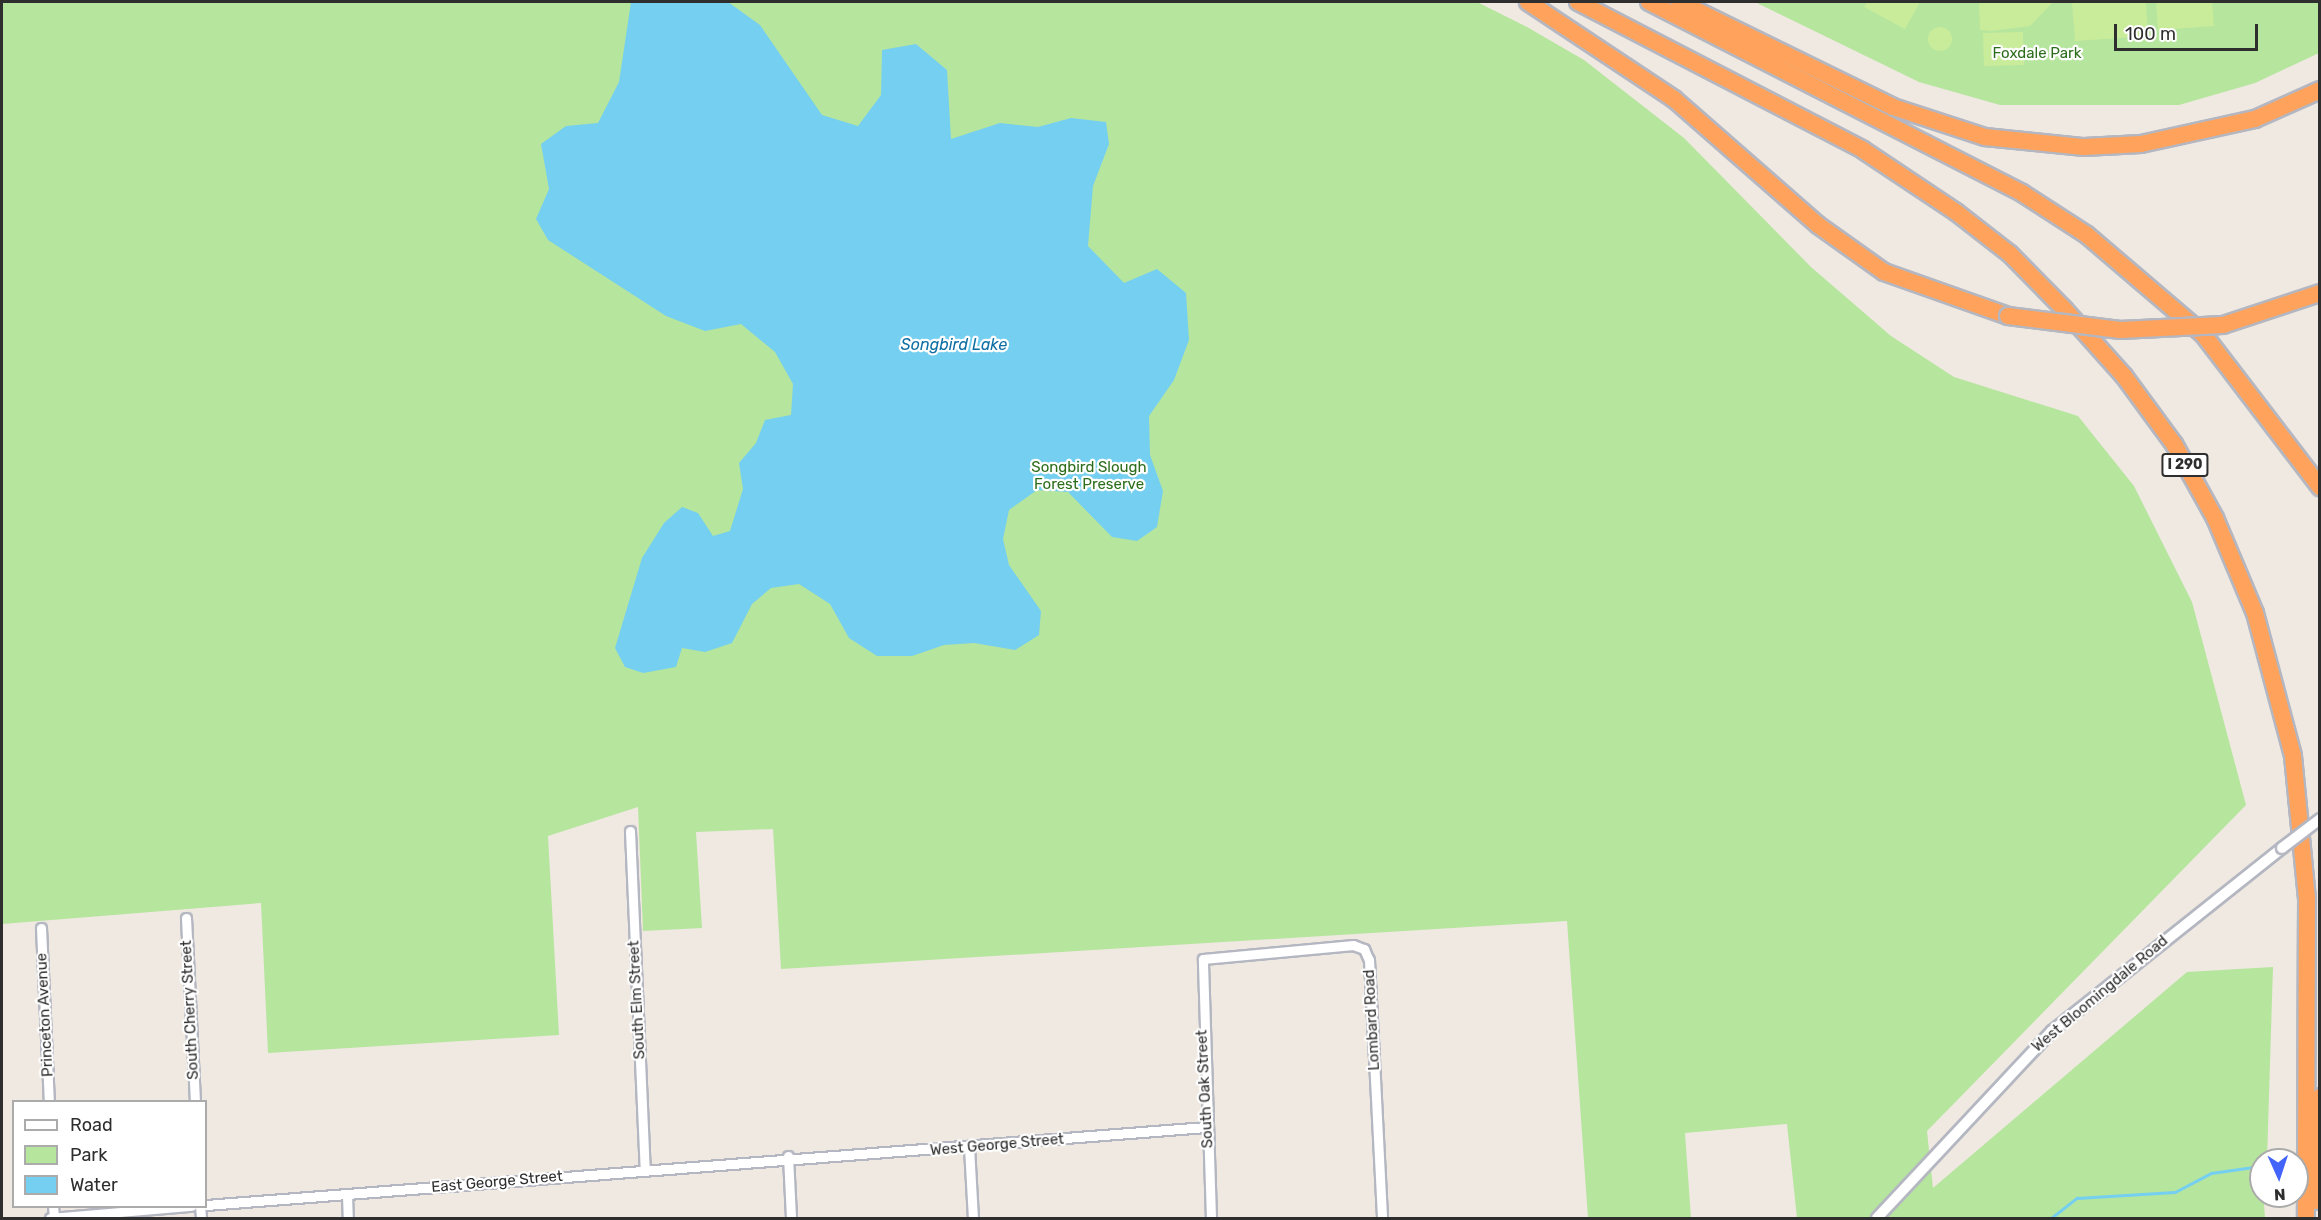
<!DOCTYPE html>
<style>
body{margin:0}
#map{position:relative;width:2321px;height:1220px;overflow:hidden;background:#efe9e1;font-family:Rubik,sans-serif}
div>[style]{position:absolute}
.green>*{inset:0;background:#b6e59e}
.pitch>*{inset:0;background:#c9ec9a}
.round{border-radius:50%}
.water>*{inset:0;background:#75cff0}
.stream>*{height:3px;margin:-1.5px;padding:0 1.5px;transform-origin:1.5px;border-radius:1.5px;background:#75cff0}
.roads{filter:drop-shadow(2px 0 #b4b7c1) drop-shadow(-2px 0 #b4b7c1) drop-shadow(0 2px #b4b7c1) drop-shadow(0 -2px #b4b7c1)}
.minor>*{height:9px;margin:-4.5px;padding:0 4.5px;transform-origin:4.5px;border-radius:4.5px;background:#fff}
.tertiary>*{height:10px;margin:-5px;padding:0 5px;transform-origin:5px;border-radius:5px;background:#fff}
.motorway>*{height:16px;margin:-8px;padding:0 8px;transform-origin:8px;border-radius:8px;background:#ffa35c}
.bridges{filter:drop-shadow(2px 0 #b4b7c1) drop-shadow(-2px 0 #b4b7c1) drop-shadow(0 2px #b4b7c1) drop-shadow(0 -2px #b4b7c1)}
.tertiary-bridge>*{height:10px;margin:-5px;padding:0 5px;transform-origin:5px;border-radius:5px;background:#fff}
.motorway-bridge>*{height:16px;margin:-8px;padding:0 8px;transform-origin:8px;border-radius:8px;background:#ffa35c}
span{translate:-50% -50%;white-space:nowrap;text-align:center;line-height:1.15;-webkit-text-stroke:4.5px #fff;paint-order:stroke}
.shield-label span{padding:2px 4px;background:#fff;border:2px solid;border-radius:4px;-webkit-text-stroke-width:0}
.shield-label{font-size:14px;color:#2e2e2e;font-weight:700}
.park-label{font-size:15px;color:#2c6e1b}
.street-label{font-size:15px;color:#2e2e2e}
.water-label{font-size:16px;color:#0d6fa3;font-style:italic}
.frame{position:absolute;inset:0;border:3px solid #2e2e2e;pointer-events:none}
.legend{position:absolute;left:12px;top:1100px;width:195px;height:108px;box-sizing:border-box;background:#fff;border:2px solid #ababab;margin:0;padding:8px 10px;list-style:none;font-size:18px;color:#2e2e2e}
.legend li{display:flex;align-items:center;gap:12px;height:30px}
.legend b{width:30px;border:2px solid #ababab}
.north{position:absolute;left:2249px;top:1148px;width:60px;height:60px;box-sizing:border-box;background:#fff;border:2px solid #ababab;border-radius:50%;rotate:177deg;font-size:16px;font-weight:700;line-height:24px;text-align:center;color:#2e2e2e}
.north::after{content:'';display:block;margin:auto;width:21px;height:27px;background:#4264fb;clip-path:polygon(50% 0,100% 100%,50% 72%,0 100%)}
.scale{position:absolute;left:2114px;top:24px;width:144px;height:27px;box-sizing:border-box;border:3px solid #2e2e2e;border-top:0;padding-left:8px;font-size:18px;line-height:21px;white-space:nowrap;color:#2e2e2e;-webkit-text-stroke:4px #fff;paint-order:stroke}
</style>
<div id="map">
<div class="green">
<i style="clip-path:polygon(2px 2px,1477px 2px,1527px 27px,1584px 60px,1684px 138px,1811px 267px,1891px 336px,1954px 377px,2078px 416px,2134px 486px,2192px 602px,2246px 805px,1927px 1131px,1933px 1188px,2187px 972px,2273px 967px,2267px 1160px,2261px 1160px,2265px 1218px,1797px 1218px,1787px 1124px,1685px 1133px,1691px 1218px,1588px 1218px,1567px 921px,781px 969px,773px 829px,696px 832px,702px 928px,643px 931px,638px 807px,548px 836px,559px 1035px,268px 1053px,261px 903px,2px 924px)"></i>
<i style="clip-path:polygon(1755px 2px,2319px 2px,2319px 53px,2255px 83px,2179px 105px,2000px 105px,1919px 82px)"></i>
</div>
<div class="pitch">
<i style="clip-path:polygon(1867px 2px,1920px 2px,1905px 29px,1864px 7px)"></i>
<i style="clip-path:polygon(1979px 2px,2053px 2px,2030px 26px,1991px 31px,1980px 30px)"></i>
<i style="clip-path:polygon(2072px 2px,2146px 2px,2148px 36px,2075px 41px)"></i>
<i style="clip-path:polygon(2156px 2px,2212px 2px,2214px 26px,2158px 30px)"></i>
<i class="round" style="left:1928px;top:27px;width:24px;height:24px"></i>
<i style="clip-path:polygon(2023px 32px,2024px 65px,1984px 66px,1983px 33px)"></i>
</div>
<div class="water">
<i style="clip-path:polygon(631px 2px,728px 2px,760px 25px,822px 115px,858px 126px,881px 95px,882px 50px,916px 44px,947px 70px,951px 139px,1000px 123px,1038px 127px,1071px 118px,1106px 122px,1109px 144px,1093px 186px,1088px 246px,1124px 283px,1157px 269px,1186px 293px,1189px 340px,1174px 380px,1149px 416px,1150px 455px,1163px 491px,1157px 527px,1137px 541px,1112px 537px,1068px 492px,1037px 490px,1009px 510px,1003px 539px,1009px 565px,1041px 611px,1039px 635px,1015px 650px,974px 643px,944px 645px,912px 656px,877px 656px,849px 638px,830px 604px,799px 584px,771px 588px,752px 604px,732px 643px,705px 652px,682px 648px,676px 667px,643px 673px,625px 667px,615px 648px,642px 558px,664px 523px,682px 507px,698px 513px,713px 536px,730px 531px,743px 489px,739px 463px,756px 443px,765px 420px,791px 415px,793px 384px,775px 352px,741px 324px,705px 331px,666px 316px,548px 240px,536px 219px,549px 189px,541px 144px,566px 126px,598px 123px,619px 82px)"></i>
</div>
<div class="stream">
<i style="left:2051px;top:1218px;width:33px;rotate:-38deg"></i>
<i style="left:2077px;top:1198px;width:98px;rotate:-3.5deg"></i>
<i style="left:2175px;top:1192px;width:41px;rotate:-27.8deg"></i>
<i style="left:2211px;top:1173px;width:50px;rotate:-8deg"></i>
</div>
<div class="roads">
<div class="minor">
<i style="left:630px;top:831px;width:338px;rotate:87.5deg"></i>
<i style="left:186px;top:918px;width:184px;rotate:87.2deg"></i>
<i style="left:41px;top:928px;width:174px;rotate:87.4deg"></i>
<i style="left:969px;top:1147px;width:71px;rotate:86.8deg"></i>
<i style="left:788px;top:1156px;width:62px;rotate:87.2deg"></i>
<i style="left:347px;top:1195px;width:23px;rotate:88deg"></i>
<i style="left:206px;top:1205px;width:1004px;rotate:-4.46deg"></i>
<i style="left:53px;top:1206px;width:12px;rotate:85deg"></i>
<i style="left:200px;top:1206px;width:12px;rotate:85deg"></i>
<i style="left:50px;top:1218px;width:142px;rotate:-4.9deg"></i>
<i style="left:1211px;top:1218px;width:259px;rotate:-91.8deg"></i>
<i style="left:1203px;top:959px;width:151px;rotate:-5.3deg"></i>
<i style="left:1353px;top:945px;width:12px;rotate:20deg"></i>
<i style="left:1364px;top:949px;width:12px;rotate:66deg"></i>
<i style="left:1369px;top:960px;width:258px;rotate:87.1deg"></i>
</div>
<div class="tertiary">
<i style="left:1877px;top:1218px;width:256px;rotate:-46.9deg"></i>
<i style="left:2052px;top:1031px;width:294px;rotate:-38.5deg"></i>
</div>
<div class="motorway">
<i style="left:1528px;top:2px;width:175px;rotate:33.6deg"></i>
<i style="left:1674px;top:99px;width:191px;rotate:41.2deg"></i>
<i style="left:1818px;top:225px;width:81px;rotate:35.5deg"></i>
<i style="left:1884px;top:272px;width:132px;rotate:19.5deg"></i>
<i style="left:1578px;top:2px;width:321px;rotate:27.4deg"></i>
<i style="left:1863px;top:150px;width:112px;rotate:33.7deg"></i>
<i style="left:1956px;top:212px;width:68px;rotate:37.9deg"></i>
<i style="left:2010px;top:254px;width:78px;rotate:45.5deg"></i>
<i style="left:2065px;top:310px;width:89px;rotate:48.2deg"></i>
<i style="left:2124px;top:376px;width:84px;rotate:53.7deg"></i>
<i style="left:2174px;top:444px;width:85px;rotate:61deg"></i>
<i style="left:2215px;top:518px;width:103px;rotate:67.2deg"></i>
<i style="left:2255px;top:613px;width:148px;rotate:75.1deg"></i>
<i style="left:2293px;top:756px;width:145px;rotate:84.4deg"></i>
<i style="left:2307px;top:900px;width:318px;rotate:90.2deg"></i>
<i style="left:1649px;top:2px;width:419px;rotate:27.1deg"></i>
<i style="left:2022px;top:193px;width:77px;rotate:32.9deg"></i>
<i style="left:2087px;top:235px;width:153px;rotate:40.5deg"></i>
<i style="left:2203px;top:334px;width:193px;rotate:52.6deg"></i>
<i style="left:1679px;top:2px;width:238px;rotate:26.1deg"></i>
<i style="left:1893px;top:107px;width:97px;rotate:18.1deg"></i>
<i style="left:1985px;top:137px;width:100px;rotate:5.8deg"></i>
<i style="left:2084px;top:147px;width:57px;rotate:-3deg"></i>
<i style="left:2141px;top:144px;width:117px;rotate:-12.4deg"></i>
<i style="left:2255px;top:119px;width:71px;rotate:-24deg"></i>
<i style="left:2315px;top:1201px;width:104px;rotate:-87.2deg"></i>
</div>
</div>
<div class="bridges">
<div class="tertiary-bridge">
<i style="left:2282px;top:848px;width:48px;rotate:-37.3deg"></i>
</div>
<div class="motorway-bridge">
<i style="left:2008px;top:316px;width:113px;rotate:7.1deg"></i>
<i style="left:2120px;top:330px;width:103px;rotate:-2.8deg"></i>
<i style="left:2223px;top:325px;width:102px;rotate:-18.3deg"></i>
</div>
</div>
<div class="shield-label">
<span style="left:2185px;top:465px">I 290</span>
</div>
<div class="park-label">
<span style="left:2037px;top:54px">Foxdale Park</span>
<span style="left:1089px;top:476px">Songbird Slough<br>Forest Preserve</span>
</div>
<div class="street-label">
<span style="left:2100px;top:994px;rotate:-40deg">West Bloomingdale Road</span>
<span style="left:637px;top:1000px;rotate:-93deg">South Elm Street</span>
<span style="left:190px;top:1010px;rotate:-93deg">South Cherry Street</span>
<span style="left:45px;top:1015px;rotate:-93deg">Princeton Avenue</span>
<span style="left:1372px;top:1020px;rotate:-93deg">Lombard Road</span>
<span style="left:1205px;top:1089px;rotate:-93deg">South Oak Street</span>
<span style="left:997px;top:1145px;rotate:-5deg">West George Street</span>
<span style="left:497px;top:1182px;rotate:-5deg">East George Street</span>
</div>
<div class="water-label">
<span style="left:954px;top:345px">Songbird Lake</span>
</div>
<div class="frame"></div>
<ul class="legend">
<li><b style="height:8px;background:#fff"></b>Road</li>
<li><b style="height:16px;background:#b6e59e"></b>Park</li>
<li><b style="height:16px;background:#75cff0"></b>Water</li>
</ul>
<div class="north">N</div>
<div class="scale">100 m</div>
</div>
